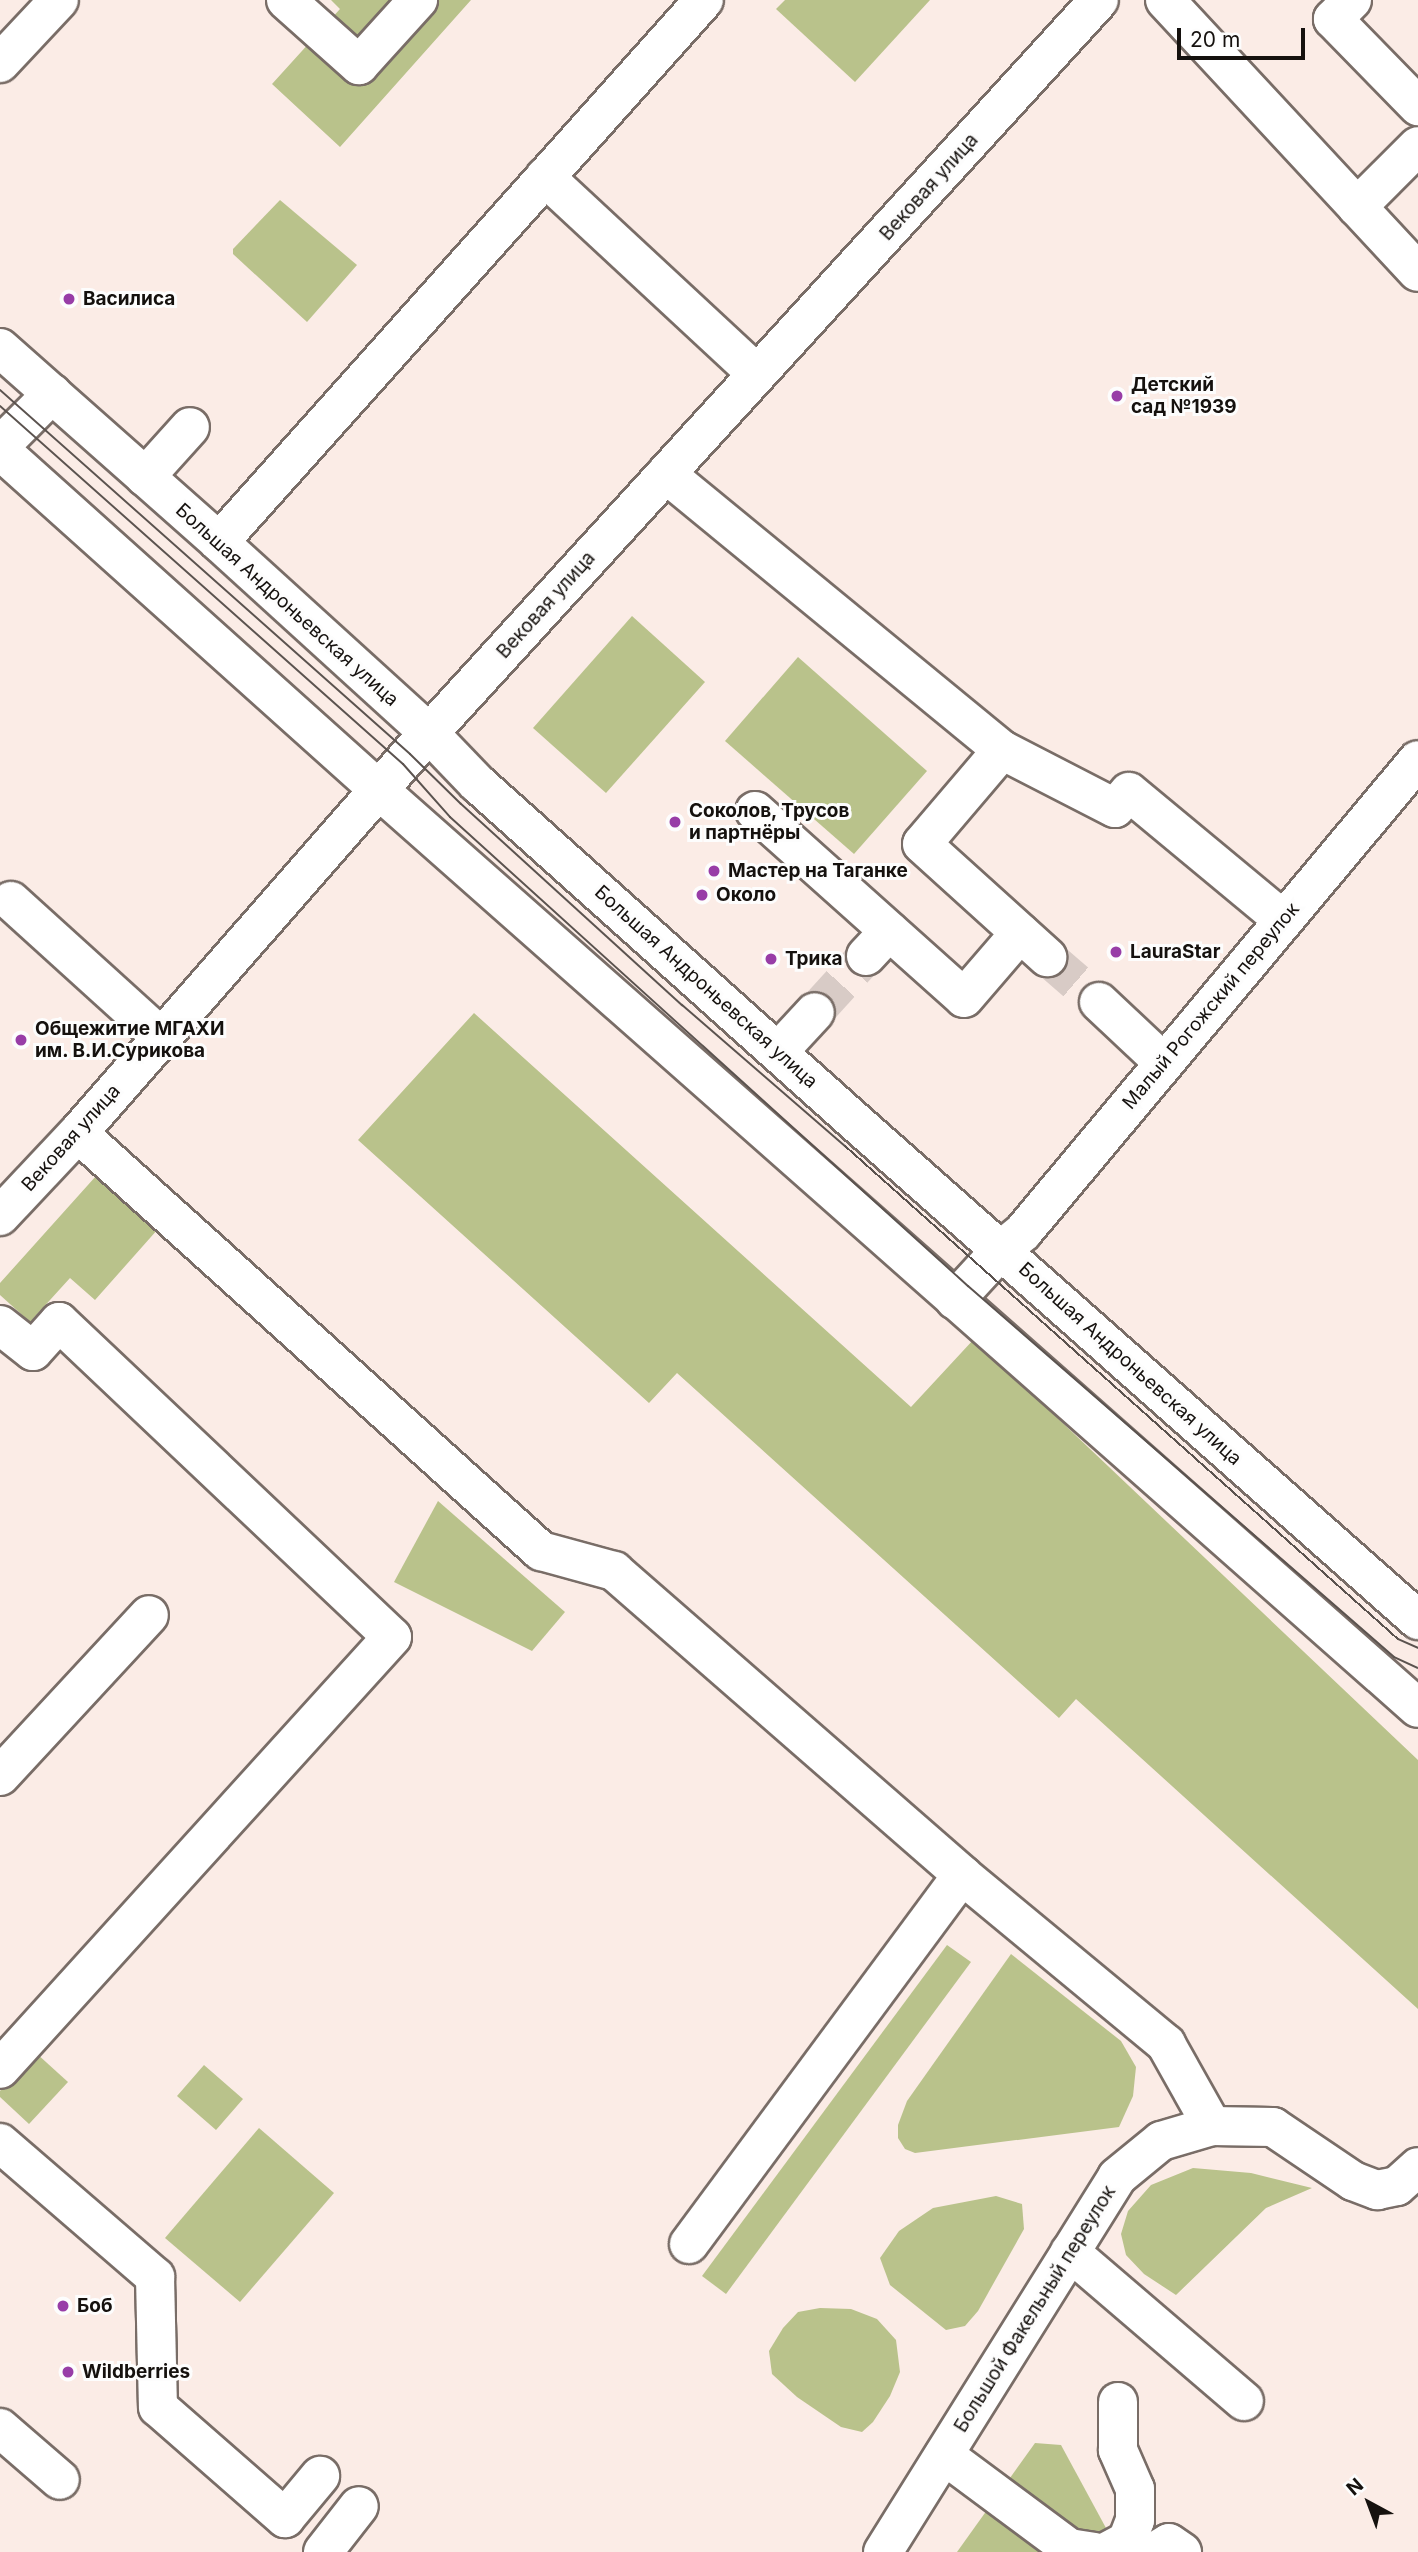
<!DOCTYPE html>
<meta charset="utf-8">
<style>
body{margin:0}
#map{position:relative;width:1418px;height:2552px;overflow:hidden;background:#fbece6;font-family:Inter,sans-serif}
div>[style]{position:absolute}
.green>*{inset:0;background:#b9c28b}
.minor-tunnel>*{height:38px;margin-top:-19px;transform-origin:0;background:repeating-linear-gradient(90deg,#d8cbc6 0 38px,transparent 0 57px)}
.roads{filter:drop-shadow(2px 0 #796d67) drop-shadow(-2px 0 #796d67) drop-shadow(0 2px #796d67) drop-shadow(0 -2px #796d67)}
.minor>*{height:38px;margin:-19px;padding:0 19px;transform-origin:19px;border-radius:19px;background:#fff}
.tram>*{height:2px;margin:-1px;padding:0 1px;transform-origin:1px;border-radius:1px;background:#5b534f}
.dots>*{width:19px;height:19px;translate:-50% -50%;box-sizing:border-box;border:4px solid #fdfdfd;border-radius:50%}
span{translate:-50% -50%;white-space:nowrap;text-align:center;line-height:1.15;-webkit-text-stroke:6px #fdfdfd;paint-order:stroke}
.street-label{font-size:19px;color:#15110e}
.poi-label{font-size:19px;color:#15110e;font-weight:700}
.left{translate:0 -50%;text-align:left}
.north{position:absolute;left:1334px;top:2468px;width:70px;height:70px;-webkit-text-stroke:5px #fdfdfd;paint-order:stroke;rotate:319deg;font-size:19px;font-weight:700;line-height:28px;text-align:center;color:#15110e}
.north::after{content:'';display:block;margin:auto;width:24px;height:32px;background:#15110e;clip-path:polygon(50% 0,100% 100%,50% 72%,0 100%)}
.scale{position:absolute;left:1177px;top:28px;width:128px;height:32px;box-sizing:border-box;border:4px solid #15110e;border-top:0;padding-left:9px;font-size:21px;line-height:24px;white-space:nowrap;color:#15110e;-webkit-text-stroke:5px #fdfdfd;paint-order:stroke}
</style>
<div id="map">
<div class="green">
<i style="clip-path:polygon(331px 0,471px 0,340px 147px,272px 84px,340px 9px)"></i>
<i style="clip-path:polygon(785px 0,930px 0,855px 82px,776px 9px)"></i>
<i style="clip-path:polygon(280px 200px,357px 265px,307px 322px,233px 254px,233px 249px)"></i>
<i style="clip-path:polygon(632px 616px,705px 682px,606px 793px,533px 728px)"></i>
<i style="clip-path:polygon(798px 657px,927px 771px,854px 854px,725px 741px)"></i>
<i style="clip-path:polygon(474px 1013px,911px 1407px,974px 1339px,1418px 1760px,1418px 2009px,1076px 1699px,1059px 1718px,677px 1373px,649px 1403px,358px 1140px)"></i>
<i style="clip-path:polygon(105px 1166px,166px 1220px,95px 1300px,70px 1278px,30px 1322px,0 1295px,0 1283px)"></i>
<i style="clip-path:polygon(438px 1501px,565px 1612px,532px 1651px,394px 1582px)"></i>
<i style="clip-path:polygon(947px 1945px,971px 1962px,726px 2294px,702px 2276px)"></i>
<i style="clip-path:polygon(1011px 1954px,1121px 2041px,1136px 2067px,1133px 2096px,1119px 2127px,915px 2153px,905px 2149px,898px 2138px,898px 2125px,907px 2101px)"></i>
<i style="clip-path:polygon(36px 2053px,68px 2082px,29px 2124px,0 2097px,0 2091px)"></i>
<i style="clip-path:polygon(204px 2065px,243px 2099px,216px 2130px,177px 2096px)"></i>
<i style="clip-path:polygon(259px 2128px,334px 2193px,240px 2302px,165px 2238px)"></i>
<i style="clip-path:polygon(1193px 2168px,1251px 2173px,1312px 2188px,1266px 2208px,1176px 2295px,1144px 2274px,1126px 2255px,1121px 2234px,1128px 2211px,1151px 2185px)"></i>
<i style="clip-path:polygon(996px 2196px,1022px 2204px,1024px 2229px,978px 2311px,965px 2326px,946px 2330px,890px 2285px,880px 2258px,899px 2231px,933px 2208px)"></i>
<i style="clip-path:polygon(820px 2308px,851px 2309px,877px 2319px,896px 2340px,900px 2372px,890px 2396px,873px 2422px,862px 2432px,841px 2427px,797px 2397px,772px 2374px,769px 2351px,783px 2328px,798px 2312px)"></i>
<i style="clip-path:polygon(1035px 2443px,1061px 2445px,1119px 2552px,957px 2552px)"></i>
</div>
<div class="minor-tunnel">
<i style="left:1047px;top:957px;width:69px;rotate:40.9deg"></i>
<i style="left:815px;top:1012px;width:76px;rotate:-47.7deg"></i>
</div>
<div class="roads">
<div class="minor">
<i style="left:286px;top:0;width:98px;rotate:41.7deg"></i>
<i style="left:359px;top:65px;width:88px;rotate:-47.8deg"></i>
<i style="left:1165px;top:0;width:371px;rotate:47.1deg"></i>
<i style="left:1352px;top:0;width:27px;rotate:135deg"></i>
<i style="left:1333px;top:19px;width:122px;rotate:45.7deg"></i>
<i style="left:0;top:63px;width:86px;rotate:-46.9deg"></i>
<i style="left:545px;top:177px;width:289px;rotate:42.9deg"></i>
<i style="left:1357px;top:207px;width:86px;rotate:-45deg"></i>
<i style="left:0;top:348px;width:293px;rotate:41.5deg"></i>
<i style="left:219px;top:542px;width:284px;rotate:42.3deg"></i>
<i style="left:429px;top:733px;width:69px;rotate:46.2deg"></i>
<i style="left:477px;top:783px;width:516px;rotate:41.86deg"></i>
<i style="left:861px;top:1127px;width:744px;rotate:41.51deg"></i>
<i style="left:0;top:446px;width:74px;rotate:-45deg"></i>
<i style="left:0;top:450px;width:509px;rotate:41.9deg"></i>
<i style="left:379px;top:790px;width:1386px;rotate:41.46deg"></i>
<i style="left:666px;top:474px;width:435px;rotate:39.4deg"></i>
<i style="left:1002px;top:750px;width:127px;rotate:27.2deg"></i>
<i style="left:1115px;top:808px;width:21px;rotate:-49deg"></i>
<i style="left:1129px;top:792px;width:200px;rotate:39.7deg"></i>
<i style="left:145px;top:477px;width:67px;rotate:-48deg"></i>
<i style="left:219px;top:542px;width:727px;rotate:-48.18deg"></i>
<i style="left:1002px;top:750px;width:123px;rotate:130.4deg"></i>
<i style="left:922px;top:844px;width:169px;rotate:42.1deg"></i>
<i style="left:755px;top:811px;width:280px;rotate:41.8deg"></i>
<i style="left:964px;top:998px;width:86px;rotate:-49.3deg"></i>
<i style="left:11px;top:901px;width:201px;rotate:42.2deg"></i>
<i style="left:866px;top:956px;width:34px;rotate:-47deg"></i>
<i style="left:1099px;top:1002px;width:88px;rotate:43.2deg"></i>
<i style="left:778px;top:1052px;width:54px;rotate:-47.2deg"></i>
<i style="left:78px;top:1133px;width:624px;rotate:42.08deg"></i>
<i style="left:541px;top:1551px;width:76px;rotate:15.3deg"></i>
<i style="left:614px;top:1571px;width:462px;rotate:41.1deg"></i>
<i style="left:962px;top:1875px;width:265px;rotate:39.6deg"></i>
<i style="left:1166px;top:2044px;width:94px;rotate:60.7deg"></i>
<i style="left:0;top:1216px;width:114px;rotate:-46.8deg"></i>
<i style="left:78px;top:1133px;width:504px;rotate:-48.78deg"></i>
<i style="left:410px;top:754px;width:1021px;rotate:-47.58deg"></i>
<i style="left:955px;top:1300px;width:68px;rotate:-47.4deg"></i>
<i style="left:1001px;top:1250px;width:28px;rotate:-39deg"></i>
<i style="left:1023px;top:1232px;width:615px;rotate:-50.08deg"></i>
<i style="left:0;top:1325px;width:42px;rotate:38.2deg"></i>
<i style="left:33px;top:1351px;width:39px;rotate:-48deg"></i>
<i style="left:59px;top:1322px;width:458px;rotate:43.4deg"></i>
<i style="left:392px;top:1637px;width:583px;rotate:132.22deg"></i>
<i style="left:0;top:1776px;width:219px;rotate:-47.2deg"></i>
<i style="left:0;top:2143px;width:205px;rotate:40.8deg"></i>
<i style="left:155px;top:2277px;width:130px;rotate:88.7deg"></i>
<i style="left:158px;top:2407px;width:169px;rotate:41.2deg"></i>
<i style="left:285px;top:2518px;width:55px;rotate:-50.2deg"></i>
<i style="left:689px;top:2244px;width:459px;rotate:-53.5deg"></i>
<i style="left:1070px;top:2252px;width:229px;rotate:40.6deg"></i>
<i style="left:0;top:2428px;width:79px;rotate:40.9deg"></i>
<i style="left:944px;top:2455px;width:156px;rotate:36.6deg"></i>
<i style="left:1069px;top:2548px;width:26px;rotate:9deg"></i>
<i style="left:323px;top:2552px;width:58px;rotate:-52deg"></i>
<i style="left:883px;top:2552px;width:442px;rotate:-58deg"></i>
<i style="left:1117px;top:2177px;width:57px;rotate:-39.3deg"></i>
<i style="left:1161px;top:2141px;width:53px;rotate:-16.4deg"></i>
<i style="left:1212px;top:2126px;width:61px;rotate:0.9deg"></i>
<i style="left:1273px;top:2127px;width:97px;rotate:34deg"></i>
<i style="left:1353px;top:2181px;width:26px;rotate:21deg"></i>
<i style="left:1377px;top:2190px;width:20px;rotate:-11deg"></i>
<i style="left:1397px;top:2186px;width:28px;rotate:-42deg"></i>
<i style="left:1106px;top:2552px;width:24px;rotate:-28deg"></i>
<i style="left:1127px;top:2541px;width:22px;rotate:-69deg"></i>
<i style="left:1135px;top:2520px;width:31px;rotate:-90deg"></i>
<i style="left:1135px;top:2489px;width:43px;rotate:-113.6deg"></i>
<i style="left:1118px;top:2450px;width:48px;rotate:-90deg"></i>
<i style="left:1154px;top:2552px;width:17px;rotate:-31deg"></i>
<i style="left:1169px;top:2543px;width:16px;rotate:35deg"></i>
</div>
</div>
<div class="tram">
<i style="left:0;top:390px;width:548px;rotate:41.6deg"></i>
<i style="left:410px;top:754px;width:71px;rotate:44.4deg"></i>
<i style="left:461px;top:804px;width:299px;rotate:42.3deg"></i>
<i style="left:682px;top:1005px;width:216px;rotate:40.9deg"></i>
<i style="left:845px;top:1146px;width:741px;rotate:41.72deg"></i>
<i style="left:1398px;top:1639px;width:22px;rotate:24deg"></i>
<i style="left:0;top:406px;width:539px;rotate:41.62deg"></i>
<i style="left:403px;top:764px;width:71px;rotate:48.4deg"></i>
<i style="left:450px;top:817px;width:699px;rotate:42.16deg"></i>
<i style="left:968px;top:1286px;width:565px;rotate:41.05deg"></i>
<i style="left:1394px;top:1657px;width:26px;rotate:25deg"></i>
</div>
<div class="dots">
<i style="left:69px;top:299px;background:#983da7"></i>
<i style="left:1117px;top:396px;background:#983da7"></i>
<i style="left:675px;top:822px;background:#983da7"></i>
<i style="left:714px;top:871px;background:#983da7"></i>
<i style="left:702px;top:895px;background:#983da7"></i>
<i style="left:1116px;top:952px;background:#983da7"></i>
<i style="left:771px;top:959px;background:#983da7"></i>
<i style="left:21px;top:1040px;background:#983da7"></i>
<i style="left:63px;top:2306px;background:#983da7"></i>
<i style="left:68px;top:2372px;background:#983da7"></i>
</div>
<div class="street-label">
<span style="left:929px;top:187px;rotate:-48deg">Вековая улица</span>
<span style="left:287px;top:605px;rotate:42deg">Большая Андроньевская улица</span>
<span style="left:546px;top:605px;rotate:-48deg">Вековая улица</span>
<span style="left:706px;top:987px;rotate:42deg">Большая Андроньевская улица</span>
<span style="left:1211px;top:1006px;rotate:-50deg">Малый Рогожский переулок</span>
<span style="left:71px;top:1138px;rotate:-48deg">Вековая улица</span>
<span style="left:1130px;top:1364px;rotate:42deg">Большая Андроньевская улица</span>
<span style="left:1035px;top:2309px;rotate:-58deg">Большой Факельный переулок</span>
</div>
<div class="poi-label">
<span class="left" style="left:83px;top:299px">Василиса</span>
<span class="left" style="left:1131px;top:396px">Детский<br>сад №1939</span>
<span class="left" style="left:689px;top:822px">Соколов, Трусов<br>и партнёры</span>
<span class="left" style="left:728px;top:871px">Мастер на Таганке</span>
<span class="left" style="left:716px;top:895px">Около</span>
<span class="left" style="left:1130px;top:952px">LauraStar</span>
<span class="left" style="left:785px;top:959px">Трика</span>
<span class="left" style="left:35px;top:1040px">Общежитие МГАХИ<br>им. В.И.Сурикова</span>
<span class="left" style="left:77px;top:2306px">Боб</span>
<span class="left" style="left:82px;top:2372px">Wildberries</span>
</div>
<div class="north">N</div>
<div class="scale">20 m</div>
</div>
